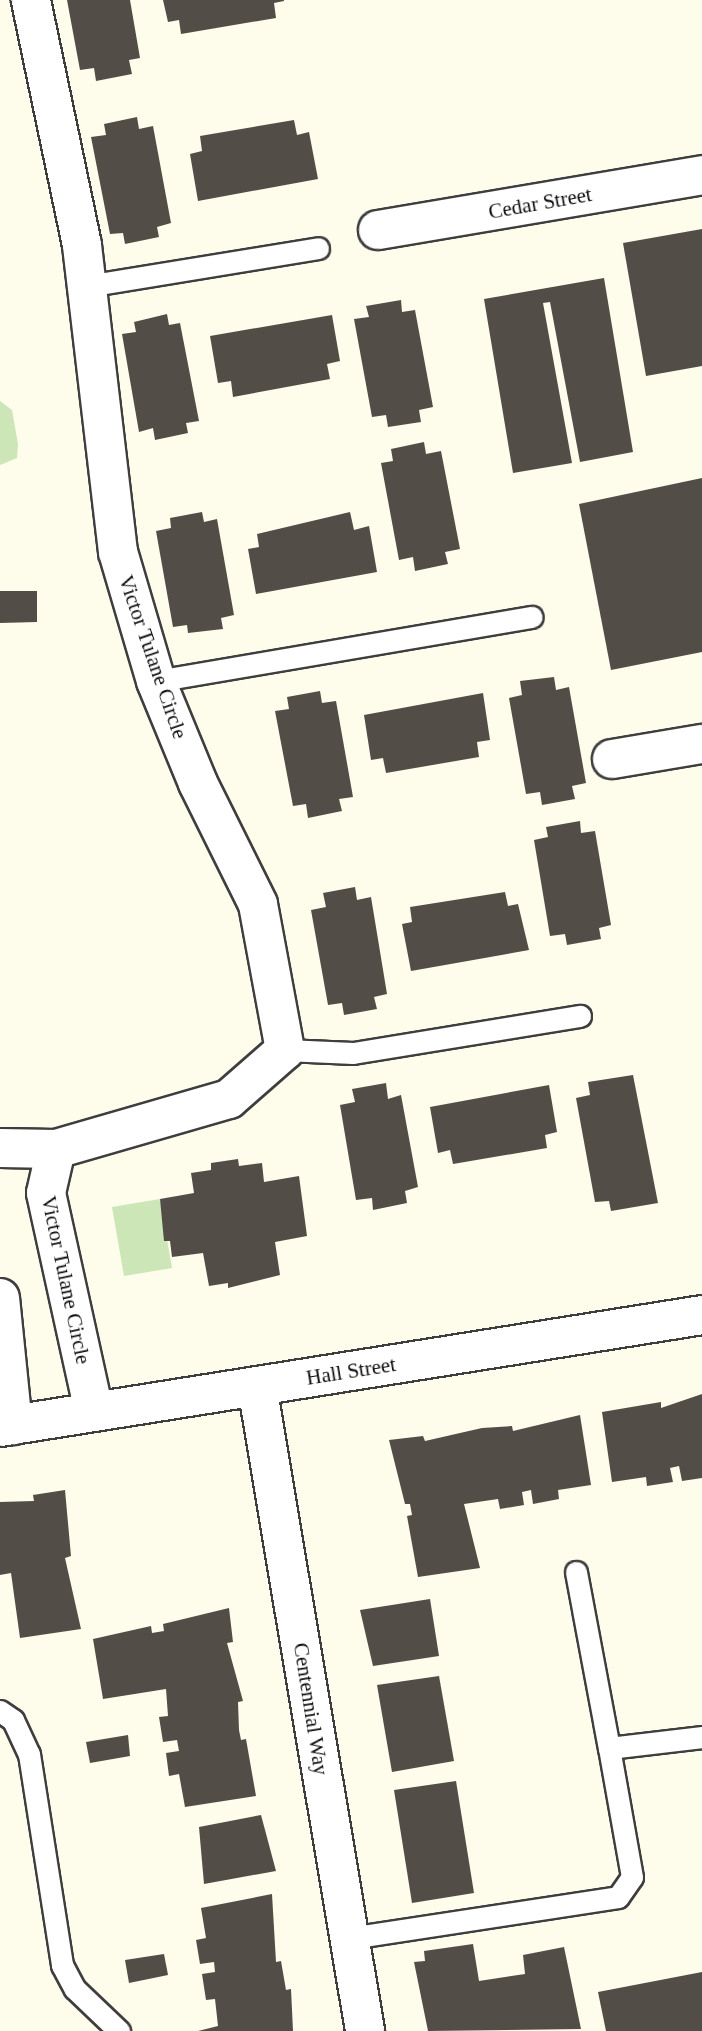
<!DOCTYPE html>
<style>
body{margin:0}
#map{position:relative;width:702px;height:2031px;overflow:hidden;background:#fefceb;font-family:"Times New Roman",serif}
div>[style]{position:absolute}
.green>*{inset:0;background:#cce6b7}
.building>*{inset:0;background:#534d48}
.roads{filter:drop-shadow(2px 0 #3e3e3e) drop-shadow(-2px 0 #3e3e3e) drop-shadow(0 2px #3e3e3e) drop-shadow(0 -2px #3e3e3e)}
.lane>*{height:21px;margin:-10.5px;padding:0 10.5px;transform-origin:10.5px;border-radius:10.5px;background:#fff}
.street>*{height:38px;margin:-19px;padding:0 19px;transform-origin:19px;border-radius:19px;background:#fff}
span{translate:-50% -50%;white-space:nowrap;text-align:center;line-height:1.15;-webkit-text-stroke:7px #fff;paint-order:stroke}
.street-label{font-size:21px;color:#0b0b0b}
</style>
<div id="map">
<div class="green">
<i style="clip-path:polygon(0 401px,12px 410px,18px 444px,17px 458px,0 465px)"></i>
<i style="clip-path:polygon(160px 1199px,172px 1268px,124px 1276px,112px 1207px)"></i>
</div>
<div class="building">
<i style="clip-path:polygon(67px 0,130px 0,140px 58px,129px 60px,132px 74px,96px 81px,94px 68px,80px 70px)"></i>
<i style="clip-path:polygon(163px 0,284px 0,284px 1px,274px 3px,276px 18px,181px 34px,179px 20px,168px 22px)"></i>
<i style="clip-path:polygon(137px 117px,139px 129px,153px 126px,171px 223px,157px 227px,159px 237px,125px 244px,123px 233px,110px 234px,91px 137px,106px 135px,104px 124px)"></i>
<i style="clip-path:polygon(294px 120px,297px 135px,309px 132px,318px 179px,198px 201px,190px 154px,202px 151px,200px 136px)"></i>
<i style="clip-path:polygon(702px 229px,702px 366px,646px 376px,623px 243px)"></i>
<i style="clip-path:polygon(604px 278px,633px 452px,580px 462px,550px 302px,543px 303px,572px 463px,513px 473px,484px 299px)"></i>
<i style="clip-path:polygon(401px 300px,402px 312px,415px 310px,433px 407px,419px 410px,421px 422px,388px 427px,386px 415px,372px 417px,354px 319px,369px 317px,366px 306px)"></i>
<i style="clip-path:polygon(167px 314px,169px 325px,180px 323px,199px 421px,186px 423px,188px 433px,155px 440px,153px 428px,139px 432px,122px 334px,136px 332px,134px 322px)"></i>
<i style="clip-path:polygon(332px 315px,340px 361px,327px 364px,330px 379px,233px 397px,231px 381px,218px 383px,210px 336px)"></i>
<i style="clip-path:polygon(424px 442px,426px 454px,441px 451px,460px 549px,445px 552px,448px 564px,415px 571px,413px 557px,399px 560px,381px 463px,393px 461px,391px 449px)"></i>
<i style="clip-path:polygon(702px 478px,702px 652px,611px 670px,579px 504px)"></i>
<i style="clip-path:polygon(202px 512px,204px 522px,217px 519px,234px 615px,221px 618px,223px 629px,188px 633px,187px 625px,173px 627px,156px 531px,171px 528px,170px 518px)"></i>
<i style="clip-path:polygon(350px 512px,354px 530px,369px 526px,377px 572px,256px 594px,248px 549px,259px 547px,257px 534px)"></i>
<i style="clip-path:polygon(0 591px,37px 591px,37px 622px,0 623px)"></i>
<i style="clip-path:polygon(554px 677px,556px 690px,569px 687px,586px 783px,572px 786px,575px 799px,542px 805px,540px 792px,526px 794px,509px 698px,522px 695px,520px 681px)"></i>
<i style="clip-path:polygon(320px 691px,322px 703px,336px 701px,353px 797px,339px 799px,342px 811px,308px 818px,306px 804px,293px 806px,275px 711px,289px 709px,287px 697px)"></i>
<i style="clip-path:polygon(483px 693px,490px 740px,477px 742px,479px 757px,386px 773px,383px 758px,371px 760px,364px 715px)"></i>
<i style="clip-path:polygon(580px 821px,581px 833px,595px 831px,611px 925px,599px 928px,601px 939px,567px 945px,565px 934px,550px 936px,534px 840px,548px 837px,546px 827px)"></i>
<i style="clip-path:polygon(355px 887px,357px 900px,371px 897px,387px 994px,374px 997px,377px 1009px,344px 1015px,342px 1003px,328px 1005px,311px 910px,326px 907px,323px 893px)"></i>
<i style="clip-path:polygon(505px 892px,508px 906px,518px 904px,529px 950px,411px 971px,402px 924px,412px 922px,410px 907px)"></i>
<i style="clip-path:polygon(633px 1075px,658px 1203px,611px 1211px,609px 1201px,595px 1202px,576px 1098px,590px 1095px,588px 1082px)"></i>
<i style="clip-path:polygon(386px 1083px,388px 1099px,401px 1095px,418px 1187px,405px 1191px,407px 1203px,373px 1210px,372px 1198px,356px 1200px,340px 1105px,355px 1102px,352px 1089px)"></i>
<i style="clip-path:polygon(549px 1085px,557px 1132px,545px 1135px,547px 1148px,453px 1164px,450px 1150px,438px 1153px,430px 1107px)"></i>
<i style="clip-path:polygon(238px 1159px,239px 1166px,262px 1163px,264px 1182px,299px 1176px,307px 1236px,275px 1242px,280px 1275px,228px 1288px,228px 1283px,209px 1286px,203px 1253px,172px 1257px,170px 1241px,164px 1241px,160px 1199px,194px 1193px,191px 1173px,211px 1170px,211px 1163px)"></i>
<i style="clip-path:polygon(702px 1394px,702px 1478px,682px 1481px,679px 1466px,670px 1468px,673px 1482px,647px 1486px,646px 1477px,612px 1482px,602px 1412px,661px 1402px,661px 1408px)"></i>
<i style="clip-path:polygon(580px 1415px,591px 1485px,558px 1490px,559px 1499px,533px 1504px,531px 1490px,522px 1492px,524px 1505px,500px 1509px,498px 1499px,464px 1504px,480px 1568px,418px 1577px,407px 1516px,412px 1515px,410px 1504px,405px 1504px,389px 1440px,423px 1436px,425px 1441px,482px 1428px,512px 1426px,513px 1431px)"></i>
<i style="clip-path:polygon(65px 1490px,71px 1556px,65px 1558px,81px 1629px,20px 1638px,11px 1573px,0 1575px,0 1502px,34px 1501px,33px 1495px)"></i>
<i style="clip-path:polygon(430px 1599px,439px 1656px,373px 1666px,360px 1610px)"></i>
<i style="clip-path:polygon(229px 1608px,233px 1642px,227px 1643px,243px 1701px,238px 1702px,239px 1730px,241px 1740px,246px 1739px,256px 1796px,185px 1807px,179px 1774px,169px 1776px,166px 1753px,179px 1751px,177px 1740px,163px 1742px,159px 1717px,168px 1716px,166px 1689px,103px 1699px,93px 1639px,151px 1626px,152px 1633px,164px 1631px,163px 1624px)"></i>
<i style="clip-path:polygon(439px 1676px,454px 1761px,392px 1772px,377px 1685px)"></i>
<i style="clip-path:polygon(128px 1735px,130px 1756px,90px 1763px,86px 1742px)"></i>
<i style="clip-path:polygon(456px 1781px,474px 1893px,412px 1903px,394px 1790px)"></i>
<i style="clip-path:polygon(261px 1815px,276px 1871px,204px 1884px,199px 1827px)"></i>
<i style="clip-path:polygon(272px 1894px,276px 1962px,281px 1961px,286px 1990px,291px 1989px,293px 2031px,198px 2031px,218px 2026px,215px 1999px,206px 2000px,202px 1974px,215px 1972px,214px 1962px,200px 1964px,196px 1940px,206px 1938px,201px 1908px)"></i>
<i style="clip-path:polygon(473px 1944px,479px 1981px,525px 1974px,523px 1955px,564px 1947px,581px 2029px,428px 2031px,414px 1962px,425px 1961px,424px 1951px)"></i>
<i style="clip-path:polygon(164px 1954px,168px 1975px,129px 1983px,125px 1960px)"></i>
<i style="clip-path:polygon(702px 1972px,702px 2031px,606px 2031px,598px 1992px)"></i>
</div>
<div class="roads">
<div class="lane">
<i style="left:87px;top:286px;width:234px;rotate:-9.3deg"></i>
<i style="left:156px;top:681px;width:381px;rotate:-9.7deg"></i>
<i style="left:285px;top:1050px;width:68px;rotate:2.5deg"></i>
<i style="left:353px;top:1053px;width:230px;rotate:-9.3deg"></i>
<i style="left:576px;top:1572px;width:179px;rotate:79.4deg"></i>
<i style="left:0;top:1711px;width:16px;rotate:35deg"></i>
<i style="left:13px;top:1720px;width:38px;rotate:65deg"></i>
<i style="left:29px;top:1754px;width:214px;rotate:81.1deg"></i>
<i style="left:62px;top:1965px;width:27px;rotate:62deg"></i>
<i style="left:75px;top:1989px;width:61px;rotate:43.7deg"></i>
<i style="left:350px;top:1938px;width:271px;rotate:-8.7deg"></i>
<i style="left:618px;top:1897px;width:24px;rotate:-55deg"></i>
<i style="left:632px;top:1877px;width:131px;rotate:-100.1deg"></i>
<i style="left:609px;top:1748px;width:94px;rotate:-6.7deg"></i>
</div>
<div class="street">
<i style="left:378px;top:230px;width:329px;rotate:-9.6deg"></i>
<i style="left:612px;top:759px;width:91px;rotate:-9.5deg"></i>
<i style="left:0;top:1148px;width:56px;rotate:1deg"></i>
<i style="left:56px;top:1149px;width:180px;rotate:-16.1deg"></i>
<i style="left:229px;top:1099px;width:74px;rotate:-41.2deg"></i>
<i style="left:285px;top:1050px;width:148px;rotate:-100.5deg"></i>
<i style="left:258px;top:904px;width:135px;rotate:-116.4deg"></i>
<i style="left:198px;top:783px;width:110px;rotate:-112.4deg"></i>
<i style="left:156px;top:681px;width:134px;rotate:-106.4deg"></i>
<i style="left:118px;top:552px;width:309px;rotate:-96.7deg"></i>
<i style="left:82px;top:245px;width:250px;rotate:-101.8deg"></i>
<i style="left:56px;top:1149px;width:45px;rotate:102.8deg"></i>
<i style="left:46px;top:1193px;width:223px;rotate:77.6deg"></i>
<i style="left:0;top:1298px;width:128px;rotate:84.2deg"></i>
<i style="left:257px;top:1386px;width:654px;rotate:80.49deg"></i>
<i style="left:0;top:1427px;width:711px;rotate:-9.06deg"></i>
</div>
</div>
<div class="street-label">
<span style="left:540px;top:203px;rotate:-10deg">Cedar Street</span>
<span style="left:153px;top:657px;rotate:71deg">Victor Tulane Circle</span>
<span style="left:66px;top:1280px;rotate:78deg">Victor Tulane Circle</span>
<span style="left:351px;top:1371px;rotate:-9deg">Hall Street</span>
<span style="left:311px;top:1709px;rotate:81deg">Centennial Way</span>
</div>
</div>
